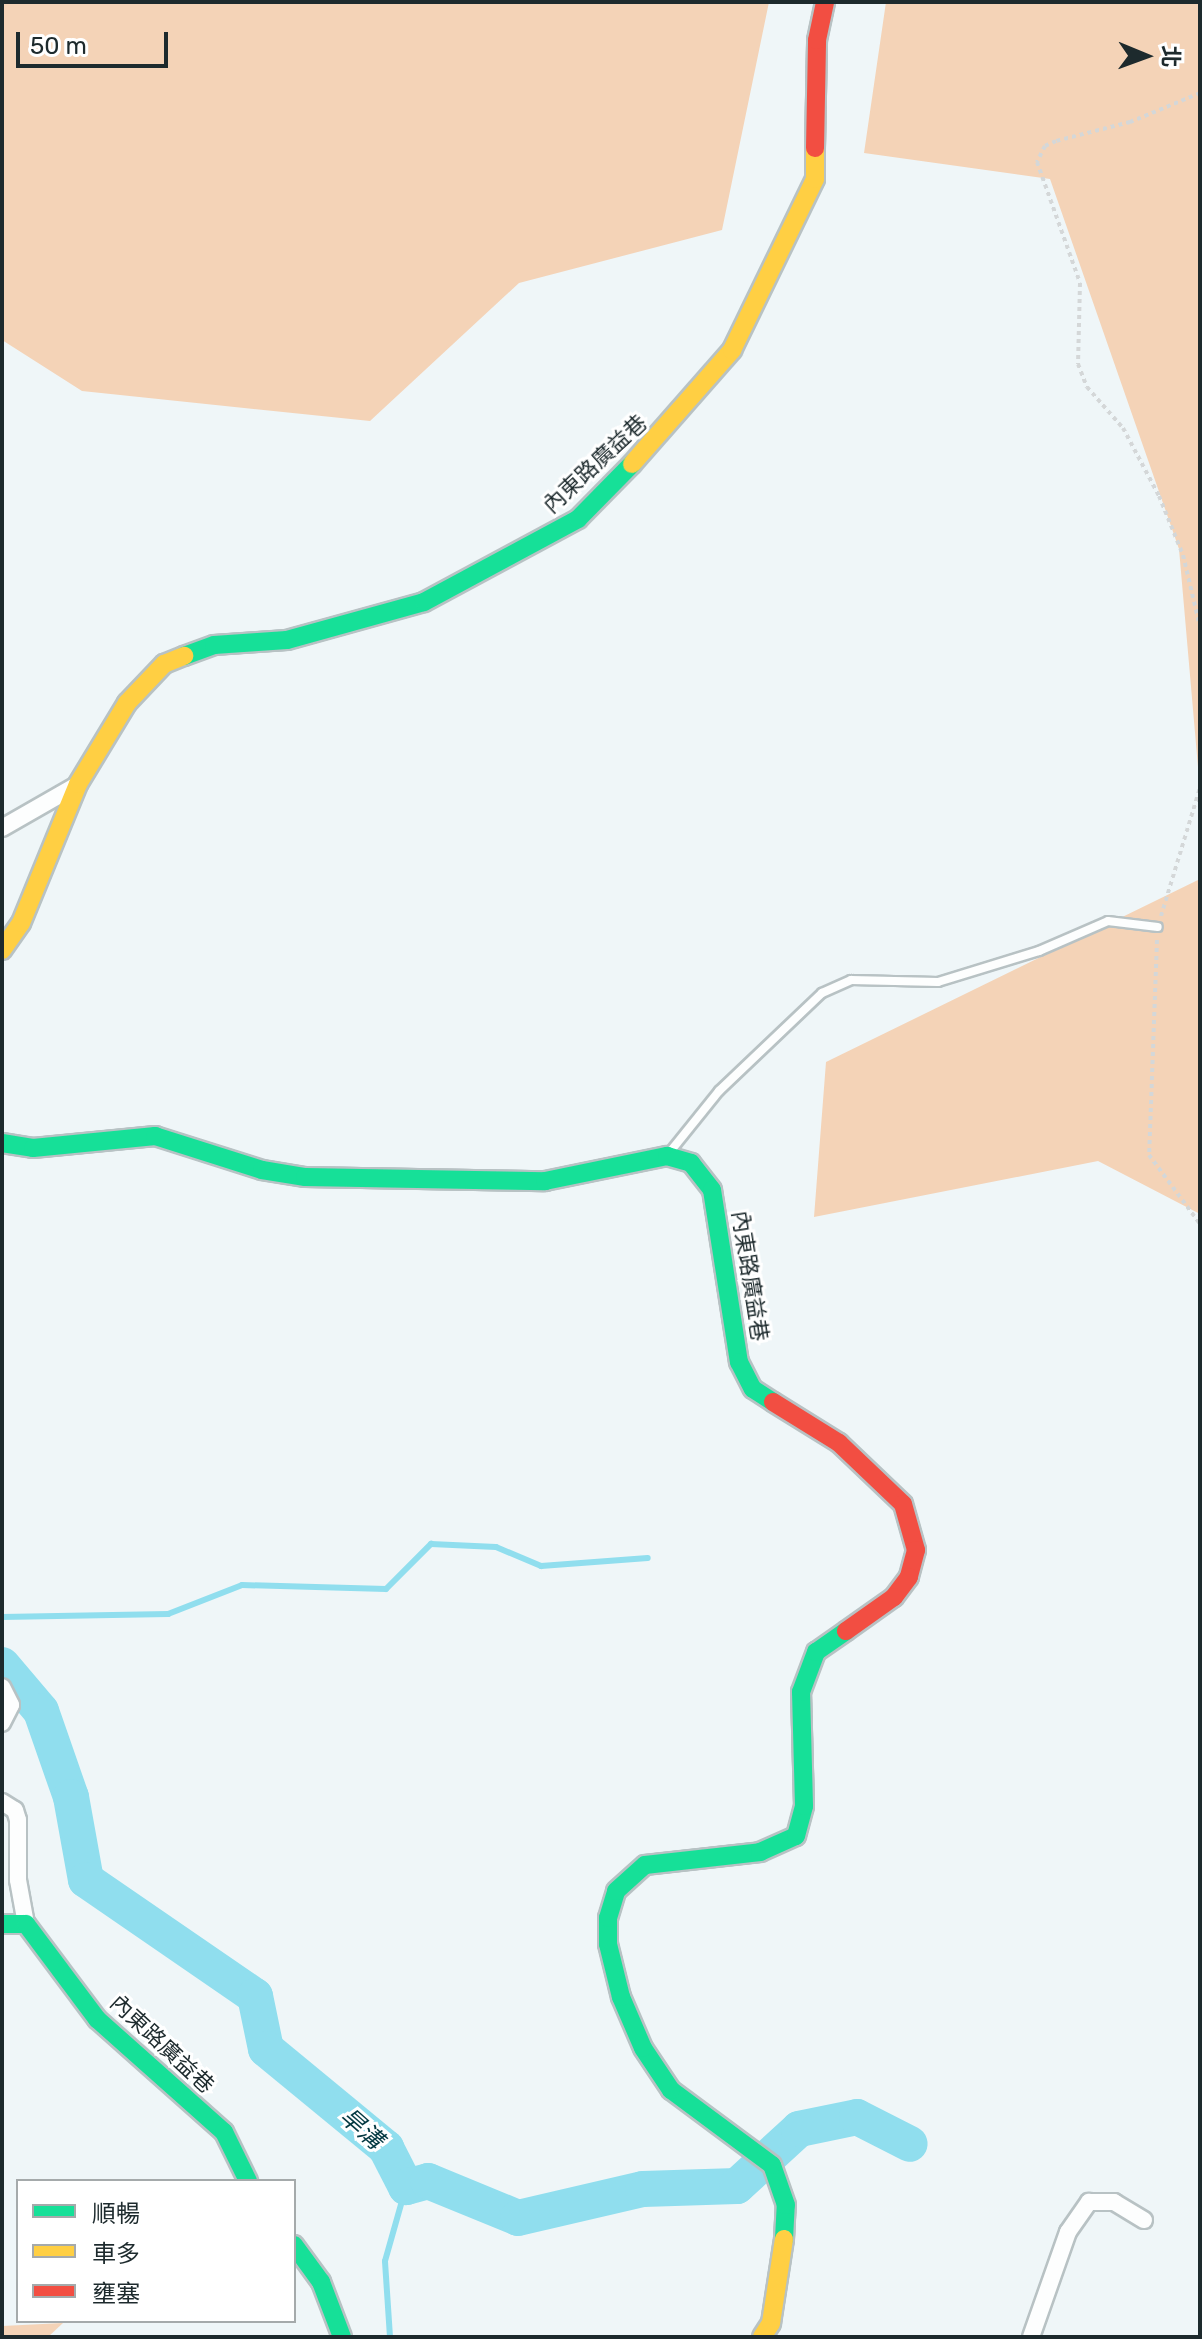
<!DOCTYPE html>
<meta charset="utf-8">
<style>
body{margin:0}
#map{position:relative;width:1202px;height:2339px;overflow:hidden;background:#eff6f8;font-family:Rubik,"Noto Sans TC",sans-serif}
div>[style]{position:absolute}
.forest>*{inset:0;background:#f4d3b7}
.stream>*{height:6px;margin:-3px;padding:0 3px;transform-origin:3px;border-radius:3px;background:#90deee}
.river>*{height:36px;margin:-18px;padding:0 18px;transform-origin:18px;border-radius:18px;background:#90deee}
.path>*{height:4px;margin-top:-2px;transform-origin:0;background:repeating-linear-gradient(90deg,#d4d7d8 0 4px,transparent 0 8px)}
.roads{filter:drop-shadow(2px 0 #b8c2c4) drop-shadow(-2px 0 #b8c2c4) drop-shadow(0 2px #b8c2c4) drop-shadow(0 -2px #b8c2c4)}
.lane>*{height:8px;margin:-4px;padding:0 4px;transform-origin:4px;border-radius:4px;background:#fdfefe}
.street>*{height:16px;margin:-8px;padding:0 8px;transform-origin:8px;border-radius:8px;background:#fdfefe}
.fast>*{height:18px;margin:-9px;padding:0 9px;transform-origin:9px;border-radius:9px;background:#16e098}
.slow>*{height:18px;margin:-9px;padding:0 9px;transform-origin:9px;border-radius:9px;background:#ffcf43}
.jam>*{height:18px;margin:-9px;padding:0 9px;transform-origin:9px;border-radius:9px;background:#f24e42}
span{translate:-50% -50%;white-space:nowrap;text-align:center;line-height:1.15;-webkit-text-stroke:6px #fff;paint-order:stroke}
.street-label{font-size:22px;color:#1d2a2d}
.water-label{font-size:24px;color:#043942;font-style:italic}
.frame{position:absolute;inset:0;border:4px solid #1d2a2d;pointer-events:none}
.legend{position:absolute;left:16px;top:2179px;width:280px;height:144px;box-sizing:border-box;background:#fff;border:2px solid #a5aaab;margin:0;padding:10px 14px;list-style:none;font-size:24px;color:#1d2a2d}
.legend li{display:flex;align-items:center;gap:16px;height:40px}
.legend b{width:40px;border:2px solid #a5aaab}
.north{position:absolute;left:1106px;top:16px;width:80px;height:80px;-webkit-text-stroke:6px #fff;paint-order:stroke;rotate:91deg;font-size:22px;font-weight:700;line-height:32px;text-align:center;color:#1d2a2d}
.north::after{content:'';display:block;margin:auto;width:28px;height:36px;background:#1d2a2d;clip-path:polygon(50% 0,100% 100%,50% 72%,0 100%)}
.scale{position:absolute;left:16px;top:32px;width:152px;height:36px;box-sizing:border-box;border:4px solid #1d2a2d;border-top:0;padding-left:10px;font-size:24px;line-height:28px;white-space:nowrap;color:#1d2a2d;-webkit-text-stroke:6px #fff;paint-order:stroke}
</style>
<div id="map">
<div class="forest">
<i style="clip-path:polygon(2px 2px,769px 2px,722px 230px,519px 283px,370px 421px,82px 391px,2px 340px)"></i>
<i style="clip-path:polygon(886px 2px,1200px 2px,1200px 790px,1179px 549px,1050px 179px,864px 153px)"></i>
<i style="clip-path:polygon(1200px 879px,1200px 1214px,1098px 1161px,814px 1217px,826px 1062px)"></i>
<i style="clip-path:polygon(63px 2323px,48px 2337px,2px 2337px,2px 2326px)"></i>
</div>
<div class="stream">
<i style="left:2px;top:1617px;width:166px;rotate:-1deg"></i>
<i style="left:168px;top:1614px;width:79px;rotate:-21.4deg"></i>
<i style="left:242px;top:1585px;width:144px;rotate:1.6deg"></i>
<i style="left:386px;top:1589px;width:64px;rotate:-45deg"></i>
<i style="left:431px;top:1544px;width:65px;rotate:2.6deg"></i>
<i style="left:496px;top:1547px;width:49px;rotate:22.9deg"></i>
<i style="left:541px;top:1566px;width:107px;rotate:-4.3deg"></i>
<i style="left:390px;top:2337px;width:76px;rotate:-93.8deg"></i>
<i style="left:385px;top:2261px;width:77px;rotate:-74.2deg"></i>
</div>
<div class="river">
<i style="left:2px;top:1665px;width:60px;rotate:49.7deg"></i>
<i style="left:41px;top:1711px;width:91px;rotate:70.8deg"></i>
<i style="left:71px;top:1797px;width:84px;rotate:79.8deg"></i>
<i style="left:86px;top:1880px;width:205px;rotate:34.5deg"></i>
<i style="left:255px;top:1996px;width:54px;rotate:78.3deg"></i>
<i style="left:266px;top:2049px;width:156px;rotate:39.5deg"></i>
<i style="left:386px;top:2148px;width:44px;rotate:62.9deg"></i>
<i style="left:406px;top:2187px;width:23px;rotate:-15deg"></i>
<i style="left:428px;top:2181px;width:97px;rotate:22.3deg"></i>
<i style="left:518px;top:2218px;width:128px;rotate:-13.1deg"></i>
<i style="left:643px;top:2189px;width:94px;rotate:-1.8deg"></i>
<i style="left:737px;top:2186px;width:84px;rotate:-42.6deg"></i>
<i style="left:799px;top:2129px;width:59px;rotate:-11.7deg"></i>
<i style="left:857px;top:2117px;width:59px;rotate:27deg"></i>
</div>
<div class="path">
<i style="left:1200px;top:93px;width:76px;rotate:157.5deg"></i>
<i style="left:1130px;top:122px;width:76px;rotate:165.6deg"></i>
<i style="left:1056px;top:141px;width:12px;rotate:156deg"></i>
<i style="left:1045px;top:146px;width:18px;rotate:117deg"></i>
<i style="left:1037px;top:162px;width:128px;rotate:70.4deg"></i>
<i style="left:1080px;top:283px;width:81px;rotate:91.4deg"></i>
<i style="left:1078px;top:364px;width:25px;rotate:69deg"></i>
<i style="left:1087px;top:387px;width:55px;rotate:48.7deg"></i>
<i style="left:1123px;top:428px;width:77px;rotate:62.1deg"></i>
<i style="left:1159px;top:496px;width:64px;rotate:67.9deg"></i>
<i style="left:1183px;top:555px;width:74px;rotate:76.7deg"></i>
<i style="left:1161px;top:916px;width:134px;rotate:-73.1deg"></i>
<i style="left:1157px;top:940px;width:215px;rotate:92.1deg"></i>
<i style="left:1149px;top:1155px;width:86px;rotate:53.5deg"></i>
</div>
<div class="roads">
<div class="lane">
<i style="left:670px;top:1152px;width:78px;rotate:-51.2deg"></i>
<i style="left:719px;top:1091px;width:142px;rotate:-43.6deg"></i>
<i style="left:822px;top:993px;width:32px;rotate:-24deg"></i>
<i style="left:851px;top:980px;width:87px;rotate:1.3deg"></i>
<i style="left:938px;top:982px;width:106px;rotate:-17.1deg"></i>
<i style="left:1039px;top:951px;width:75px;rotate:-23.5deg"></i>
<i style="left:1108px;top:921px;width:50px;rotate:6.8deg"></i>
</div>
<div class="street">
<i style="left:2px;top:828px;width:86px;rotate:-29.8deg"></i>
<i style="left:2px;top:1687px;width:20px;rotate:63deg"></i>
<i style="left:11px;top:1705px;width:20px;rotate:117deg"></i>
<i style="left:2px;top:1802px;width:15px;rotate:32deg"></i>
<i style="left:15px;top:1810px;width:10px;rotate:73deg"></i>
<i style="left:18px;top:1820px;width:60px;rotate:90deg"></i>
<i style="left:18px;top:1880px;width:45px;rotate:79.7deg"></i>
<i style="left:1031px;top:2337px;width:111px;rotate:-70.6deg"></i>
<i style="left:1068px;top:2232px;width:37px;rotate:-55deg"></i>
<i style="left:1089px;top:2202px;width:25px"></i>
<i style="left:1114px;top:2202px;width:35px;rotate:31deg"></i>
</div>
<div class="fast">
<i style="left:184px;top:656px;width:32px;rotate:-20deg"></i>
<i style="left:214px;top:645px;width:73px;rotate:-3.9deg"></i>
<i style="left:287px;top:640px;width:142px;rotate:-15.5deg"></i>
<i style="left:424px;top:602px;width:175px;rotate:-28.3deg"></i>
<i style="left:578px;top:519px;width:77px;rotate:-45.5deg"></i>
<i style="left:2px;top:1143px;width:31px;rotate:9deg"></i>
<i style="left:33px;top:1148px;width:123px;rotate:-5.6deg"></i>
<i style="left:155px;top:1136px;width:112px;rotate:17.6deg"></i>
<i style="left:262px;top:1170px;width:44px;rotate:9.2deg"></i>
<i style="left:305px;top:1177px;width:240px;rotate:1deg"></i>
<i style="left:545px;top:1181px;width:125px;rotate:-11.6deg"></i>
<i style="left:667px;top:1156px;width:25px;rotate:16deg"></i>
<i style="left:691px;top:1163px;width:34px;rotate:52deg"></i>
<i style="left:712px;top:1190px;width:174px;rotate:81.1deg"></i>
<i style="left:739px;top:1362px;width:30px;rotate:63deg"></i>
<i style="left:753px;top:1389px;width:24px;rotate:33deg"></i>
<i style="left:2px;top:1924px;width:24px"></i>
<i style="left:26px;top:1924px;width:119px;rotate:53.2deg"></i>
<i style="left:97px;top:2019px;width:170px;rotate:41.7deg"></i>
<i style="left:224px;top:2132px;width:55px;rotate:63.9deg"></i>
<i style="left:784px;top:2239px;width:34px;rotate:-87deg"></i>
<i style="left:786px;top:2205px;width:42px;rotate:-109.3deg"></i>
<i style="left:772px;top:2165px;width:126px;rotate:-143.4deg"></i>
<i style="left:671px;top:2090px;width:50px;rotate:-123.7deg"></i>
<i style="left:643px;top:2048px;width:56px;rotate:-113.3deg"></i>
<i style="left:621px;top:1997px;width:55px;rotate:-103.8deg"></i>
<i style="left:608px;top:1944px;width:26px;rotate:-90deg"></i>
<i style="left:608px;top:1918px;width:28px;rotate:-73deg"></i>
<i style="left:616px;top:1891px;width:39px;rotate:-42deg"></i>
<i style="left:645px;top:1865px;width:116px;rotate:-6.4deg"></i>
<i style="left:760px;top:1852px;width:39px;rotate:-24deg"></i>
<i style="left:796px;top:1836px;width:31px;rotate:-75deg"></i>
<i style="left:804px;top:1806px;width:114px;rotate:-91.5deg"></i>
<i style="left:801px;top:1692px;width:43px;rotate:-69.4deg"></i>
<i style="left:816px;top:1652px;width:37px;rotate:-35deg"></i>
<i style="left:294px;top:2245px;width:46px;rotate:53.9deg"></i>
<i style="left:321px;top:2282px;width:59px;rotate:69.1deg"></i>
</div>
<div class="slow">
<i style="left:632px;top:464px;width:152px;rotate:-48.7deg"></i>
<i style="left:732px;top:350px;width:190px;rotate:-64.1deg"></i>
<i style="left:815px;top:179px;width:31px;rotate:-90deg"></i>
<i style="left:2px;top:950px;width:33px;rotate:-55deg"></i>
<i style="left:21px;top:923px;width:150px;rotate:-67.7deg"></i>
<i style="left:78px;top:784px;width:95px;rotate:-58.8deg"></i>
<i style="left:127px;top:703px;width:54px;rotate:-46.5deg"></i>
<i style="left:164px;top:664px;width:22px;rotate:-22deg"></i>
<i style="left:762px;top:2337px;width:17px;rotate:-57deg"></i>
<i style="left:771px;top:2323px;width:85px;rotate:-81.2deg"></i>
</div>
<div class="jam">
<i style="left:815px;top:148px;width:108px;rotate:-88.9deg"></i>
<i style="left:817px;top:40px;width:39px;rotate:-78deg"></i>
<i style="left:773px;top:1402px;width:78px;rotate:31.8deg"></i>
<i style="left:839px;top:1443px;width:88px;rotate:43.6deg"></i>
<i style="left:903px;top:1504px;width:48px;rotate:74.2deg"></i>
<i style="left:916px;top:1550px;width:28px;rotate:105deg"></i>
<i style="left:909px;top:1577px;width:25px;rotate:127deg"></i>
<i style="left:894px;top:1597px;width:59px;rotate:144.7deg"></i>
</div>
</div>
<div class="street-label">
<span style="left:595px;top:464px;rotate:-43deg">內東路廣益巷</span>
<span style="left:750px;top:1276px;rotate:81deg">內東路廣益巷</span>
<span style="left:162px;top:2044px;rotate:43deg">內東路廣益巷</span>
</div>
<div class="water-label">
<span style="left:361px;top:2129px;rotate:41deg">旱溝</span>
</div>
<div class="frame"></div>
<ul class="legend">
<li><b style="height:10px;background:#16e098"></b>順暢</li>
<li><b style="height:10px;background:#ffcf43"></b>車多</li>
<li><b style="height:10px;background:#f24e42"></b>壅塞</li>
</ul>
<div class="north">北</div>
<div class="scale">50 m</div>
</div>
